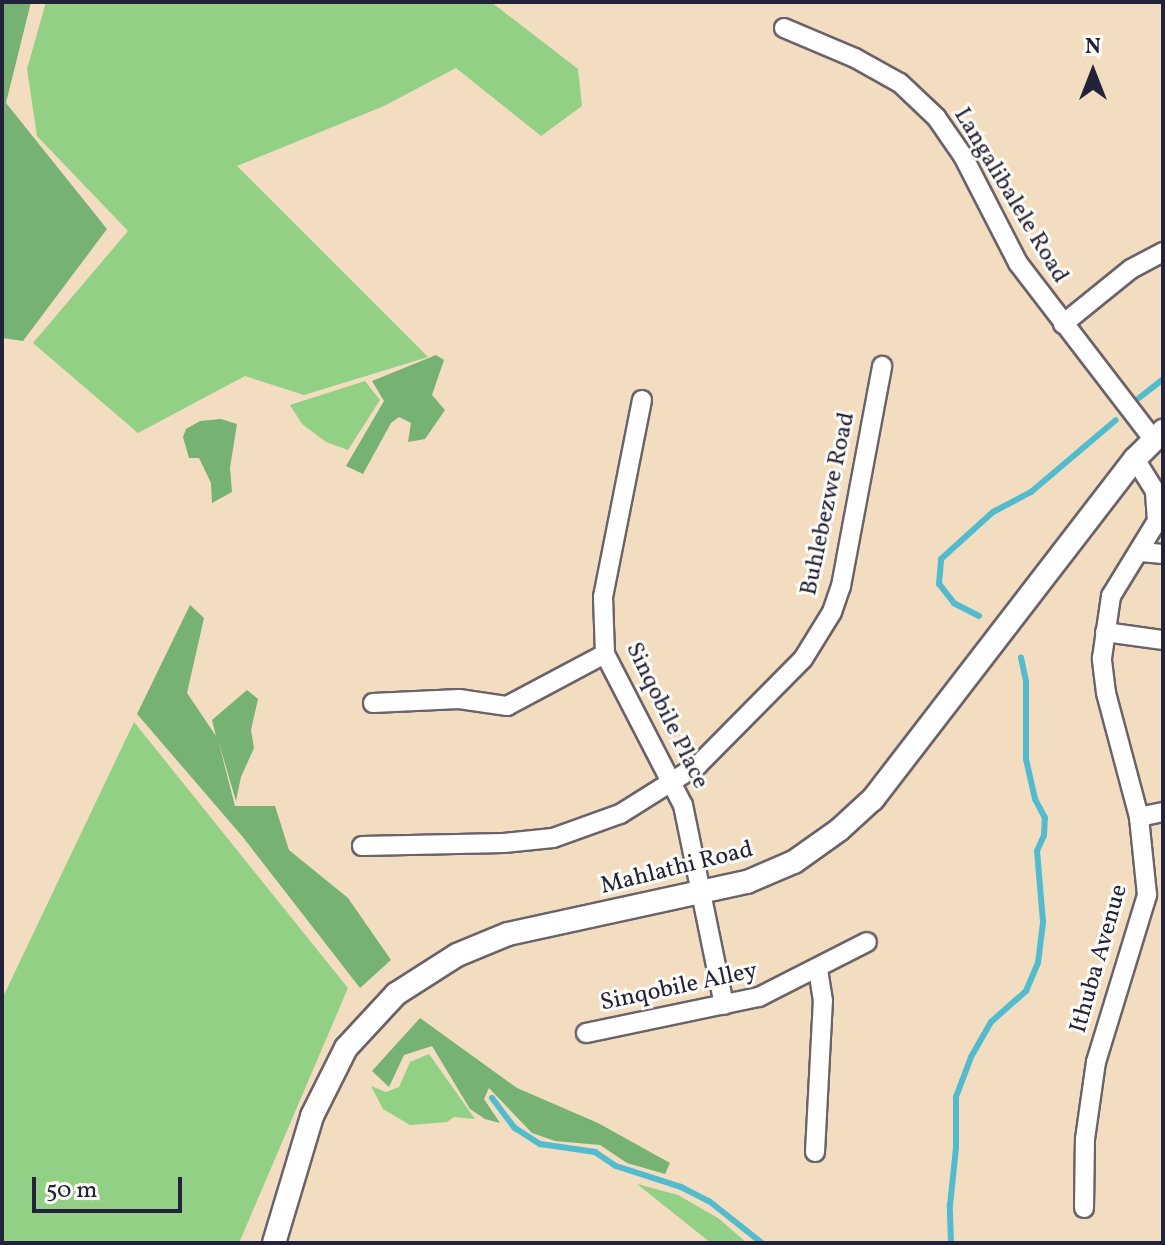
<!DOCTYPE html>
<style>
body{margin:0}
#map{position:relative;width:1165px;height:1245px;overflow:hidden;background:#f3ddc0;font-family:Vollkorn,serif}
div>[style]{position:absolute}
.green>*{inset:0;background:#92d086}
.forest>*{inset:0;background:#75b273}
.stream>*{height:6px;margin:-3px;padding:0 3px;transform-origin:3px;border-radius:3px;background:#52bcce}
.roads{filter:drop-shadow(2px 0 #6b636a) drop-shadow(-2px 0 #6b636a) drop-shadow(0 2px #6b636a) drop-shadow(0 -2px #6b636a)}
.minor>*{height:18px;margin:-9px;padding:0 9px;transform-origin:9px;border-radius:9px;background:#fff}
.tertiary>*{height:22px;margin:-11px;padding:0 11px;transform-origin:11px;border-radius:11px;background:#fff}
span{translate:-50% -50%;white-space:nowrap;text-align:center;line-height:1.15;-webkit-text-stroke:6px #fdfcf7;paint-order:stroke}
.street-label{font-size:24px;color:#22223b}
.frame{position:absolute;inset:0;border:4px solid #22223b;pointer-events:none}
.north{position:absolute;left:1053px;top:32px;width:80px;height:80px;-webkit-text-stroke:6px #fdfcf7;paint-order:stroke;rotate:0deg;font-size:22px;font-weight:700;line-height:32px;text-align:center;color:#22223b}
.north::after{content:'';display:block;margin:auto;width:28px;height:36px;background:#22223b;clip-path:polygon(50% 0,100% 100%,50% 72%,0 100%)}
.scale{position:absolute;left:32px;top:1177px;width:150px;height:36px;box-sizing:border-box;border:4px solid #22223b;border-top:0;padding-left:10px;font-size:24px;line-height:28px;white-space:nowrap;color:#22223b;-webkit-text-stroke:6px #fdfcf7;paint-order:stroke}
</style>
<div id="map">
<div class="green">
<i style="clip-path:polygon(46px 2px,491px 2px,578px 69px,582px 106px,541px 136px,456px 68px,384px 106px,237px 166px,428px 357px,304px 395px,245px 376px,138px 433px,33px 343px,128px 231px,37px 136px,27px 69px)"></i>
<i style="clip-path:polygon(365px 381px,380px 400px,348px 450px,326px 442px,302px 424px,290px 405px)"></i>
<i style="clip-path:polygon(134px 722px,348px 988px,239px 1243px,2px 1243px,2px 999px)"></i>
<i style="clip-path:polygon(429px 1054px,475px 1119px,454px 1117px,447px 1122px,410px 1125px,383px 1109px,371px 1086px,386px 1092px,399px 1087px,410px 1062px)"></i>
<i style="clip-path:polygon(637px 1184px,678px 1195px,718px 1218px,747px 1243px,711px 1243px)"></i>
</div>
<div class="forest">
<i style="clip-path:polygon(2px 2px,31px 2px,6px 103px,107px 229px,23px 341px,2px 338px)"></i>
<i style="clip-path:polygon(436px 355px,444px 360px,432px 395px,445px 410px,425px 439px,408px 442px,411px 423px,399px 417px,391px 423px,363px 474px,346px 466px,384px 401px,372px 381px)"></i>
<i style="clip-path:polygon(221px 419px,237px 424px,230px 468px,232px 492px,212px 503px,211px 483px,199px 458px,189px 458px,183px 437px,186px 429px,200px 421px)"></i>
<i style="clip-path:polygon(190px 605px,204px 618px,187px 693px,216px 736px,212px 720px,247px 690px,258px 699px,251px 730px,254px 748px,241px 777px,236px 801px,218px 740px,235px 806px,275px 806px,289px 850px,348px 898px,391px 960px,360px 988px,242px 836px,137px 714px)"></i>
<i style="clip-path:polygon(420px 1018px,517px 1088px,598px 1123px,670px 1163px,665px 1174px,627px 1163px,600px 1145px,555px 1141px,532px 1133px,489px 1088px,484px 1099px,500px 1123px,485px 1119px,470px 1109px,432px 1046px,404px 1055px,389px 1087px,372px 1071px)"></i>
</div>
<div class="stream">
<i style="left:1139px;top:398px;width:31px;rotate:-38deg"></i>
<i style="left:979px;top:616px;width:28px;rotate:-153deg"></i>
<i style="left:954px;top:603px;width:24px;rotate:-128deg"></i>
<i style="left:939px;top:584px;width:25px;rotate:-85deg"></i>
<i style="left:941px;top:559px;width:70px;rotate:-42.1deg"></i>
<i style="left:993px;top:512px;width:43px;rotate:-27.8deg"></i>
<i style="left:1031px;top:492px;width:111px;rotate:-40.3deg"></i>
<i style="left:492px;top:1098px;width:38px;rotate:53deg"></i>
<i style="left:515px;top:1128px;width:30px;rotate:33deg"></i>
<i style="left:540px;top:1144px;width:56px;rotate:8.3deg"></i>
<i style="left:595px;top:1152px;width:25px;rotate:34deg"></i>
<i style="left:616px;top:1166px;width:68px;rotate:17.9deg"></i>
<i style="left:681px;top:1187px;width:31px;rotate:27deg"></i>
<i style="left:709px;top:1201px;width:68px;rotate:38.4deg"></i>
<i style="left:951px;top:1243px;width:38px;rotate:-92deg"></i>
<i style="left:950px;top:1205px;width:57px;rotate:-84deg"></i>
<i style="left:956px;top:1148px;width:51px;rotate:-90deg"></i>
<i style="left:956px;top:1097px;width:43px;rotate:-69.4deg"></i>
<i style="left:971px;top:1057px;width:40px;rotate:-60.3deg"></i>
<i style="left:991px;top:1022px;width:47px;rotate:-41.5deg"></i>
<i style="left:1026px;top:991px;width:30px;rotate:-67deg"></i>
<i style="left:1038px;top:963px;width:41px;rotate:-83deg"></i>
<i style="left:1043px;top:922px;width:71px;rotate:-94.8deg"></i>
<i style="left:1037px;top:851px;width:17px;rotate:-66deg"></i>
<i style="left:1044px;top:835px;width:17px;rotate:-87deg"></i>
<i style="left:1045px;top:818px;width:21px;rotate:-118deg"></i>
<i style="left:1035px;top:799px;width:41px;rotate:-102.7deg"></i>
<i style="left:1026px;top:759px;width:78px;rotate:-90deg"></i>
<i style="left:1026px;top:681px;width:24px;rotate:-102deg"></i>
</div>
<div class="roads">
<div class="minor">
<i style="left:784px;top:28px;width:77px;rotate:22.9deg"></i>
<i style="left:855px;top:58px;width:51px;rotate:29.1deg"></i>
<i style="left:900px;top:83px;width:50px;rotate:43.4deg"></i>
<i style="left:936px;top:117px;width:47px;rotate:55.3deg"></i>
<i style="left:963px;top:156px;width:120px;rotate:62.8deg"></i>
<i style="left:1018px;top:263px;width:222px;rotate:52.5deg"></i>
<i style="left:1063px;top:324px;width:87px;rotate:-39deg"></i>
<i style="left:1131px;top:269px;width:36px;rotate:-28deg"></i>
<i style="left:642px;top:400px;width:201px;rotate:101.2deg"></i>
<i style="left:603px;top:597px;width:57px;rotate:88deg"></i>
<i style="left:605px;top:654px;width:170px;rotate:62.7deg"></i>
<i style="left:683px;top:805px;width:204px;rotate:78.4deg"></i>
<i style="left:1141px;top:552px;width:22px;rotate:5deg"></i>
<i style="left:1105px;top:632px;width:59px;rotate:7.9deg"></i>
<i style="left:373px;top:703px;width:86px;rotate:-2.7deg"></i>
<i style="left:459px;top:699px;width:49px;rotate:8.3deg"></i>
<i style="left:507px;top:706px;width:111px;rotate:-28deg"></i>
<i style="left:1139px;top:817px;width:25px;rotate:-12deg"></i>
<i style="left:362px;top:846px;width:142px;rotate:-1.2deg"></i>
<i style="left:504px;top:843px;width:49px;rotate:-5.8deg"></i>
<i style="left:553px;top:838px;width:71px;rotate:-19.7deg"></i>
<i style="left:620px;top:814px;width:92px;rotate:-32.1deg"></i>
<i style="left:698px;top:765px;width:149px;rotate:-45.3deg"></i>
<i style="left:803px;top:659px;width:55px;rotate:-58.3deg"></i>
<i style="left:832px;top:612px;width:28px;rotate:-71deg"></i>
<i style="left:841px;top:586px;width:224px;rotate:-79.4deg"></i>
<i style="left:586px;top:1033px;width:177px;rotate:-11.8deg"></i>
<i style="left:759px;top:997px;width:121px;rotate:-27deg"></i>
<i style="left:815px;top:1152px;width:151px;rotate:-87deg"></i>
<i style="left:823px;top:1001px;width:31px;rotate:-99deg"></i>
<i style="left:1084px;top:1208px;width:69px;rotate:-89.2deg"></i>
<i style="left:1085px;top:1139px;width:78px;rotate:-81.9deg"></i>
<i style="left:1096px;top:1062px;width:175px;rotate:-73deg"></i>
<i style="left:1147px;top:895px;width:78px;rotate:-95.9deg"></i>
<i style="left:1139px;top:817px;width:128px;rotate:-104.9deg"></i>
<i style="left:1106px;top:693px;width:35px;rotate:-97deg"></i>
<i style="left:1102px;top:658px;width:63px;rotate:-81.7deg"></i>
<i style="left:1111px;top:596px;width:88px;rotate:-58.5deg"></i>
<i style="left:1157px;top:521px;width:30px;rotate:-94deg"></i>
<i style="left:1155px;top:491px;width:38px;rotate:-122deg"></i>
</div>
<div class="tertiary">
<i style="left:274px;top:1243px;width:133px;rotate:-73.3deg"></i>
<i style="left:312px;top:1116px;width:76px;rotate:-63.4deg"></i>
<i style="left:346px;top:1048px;width:74px;rotate:-47.2deg"></i>
<i style="left:396px;top:994px;width:72px;rotate:-32.6deg"></i>
<i style="left:457px;top:955px;width:55px;rotate:-22.4deg"></i>
<i style="left:508px;top:934px;width:245px;rotate:-12.3deg"></i>
<i style="left:747px;top:882px;width:51px;rotate:-23.1deg"></i>
<i style="left:794px;top:862px;width:55px;rotate:-35.4deg"></i>
<i style="left:839px;top:830px;width:46px;rotate:-42.4deg"></i>
<i style="left:873px;top:799px;width:429px;rotate:-52.4deg"></i>
<i style="left:1135px;top:459px;width:40px;rotate:-45deg"></i>
</div>
</div>
<div class="street-label">
<span style="left:1010px;top:196px;rotate:59deg">Langalibalele Road</span>
<span style="left:829px;top:504px;rotate:-78deg">Buhlebezwe Road</span>
<span style="left:666px;top:716px;rotate:64deg">Sinqobile Place</span>
<span style="left:677px;top:869px;rotate:-14deg">Mahlathi Road</span>
<span style="left:1100px;top:959px;rotate:-74deg">Ithuba Avenue</span>
<span style="left:679px;top:988px;rotate:-12deg">Sinqobile Alley</span>
</div>
<div class="frame"></div>
<div class="north">N</div>
<div class="scale">50 m</div>
</div>
